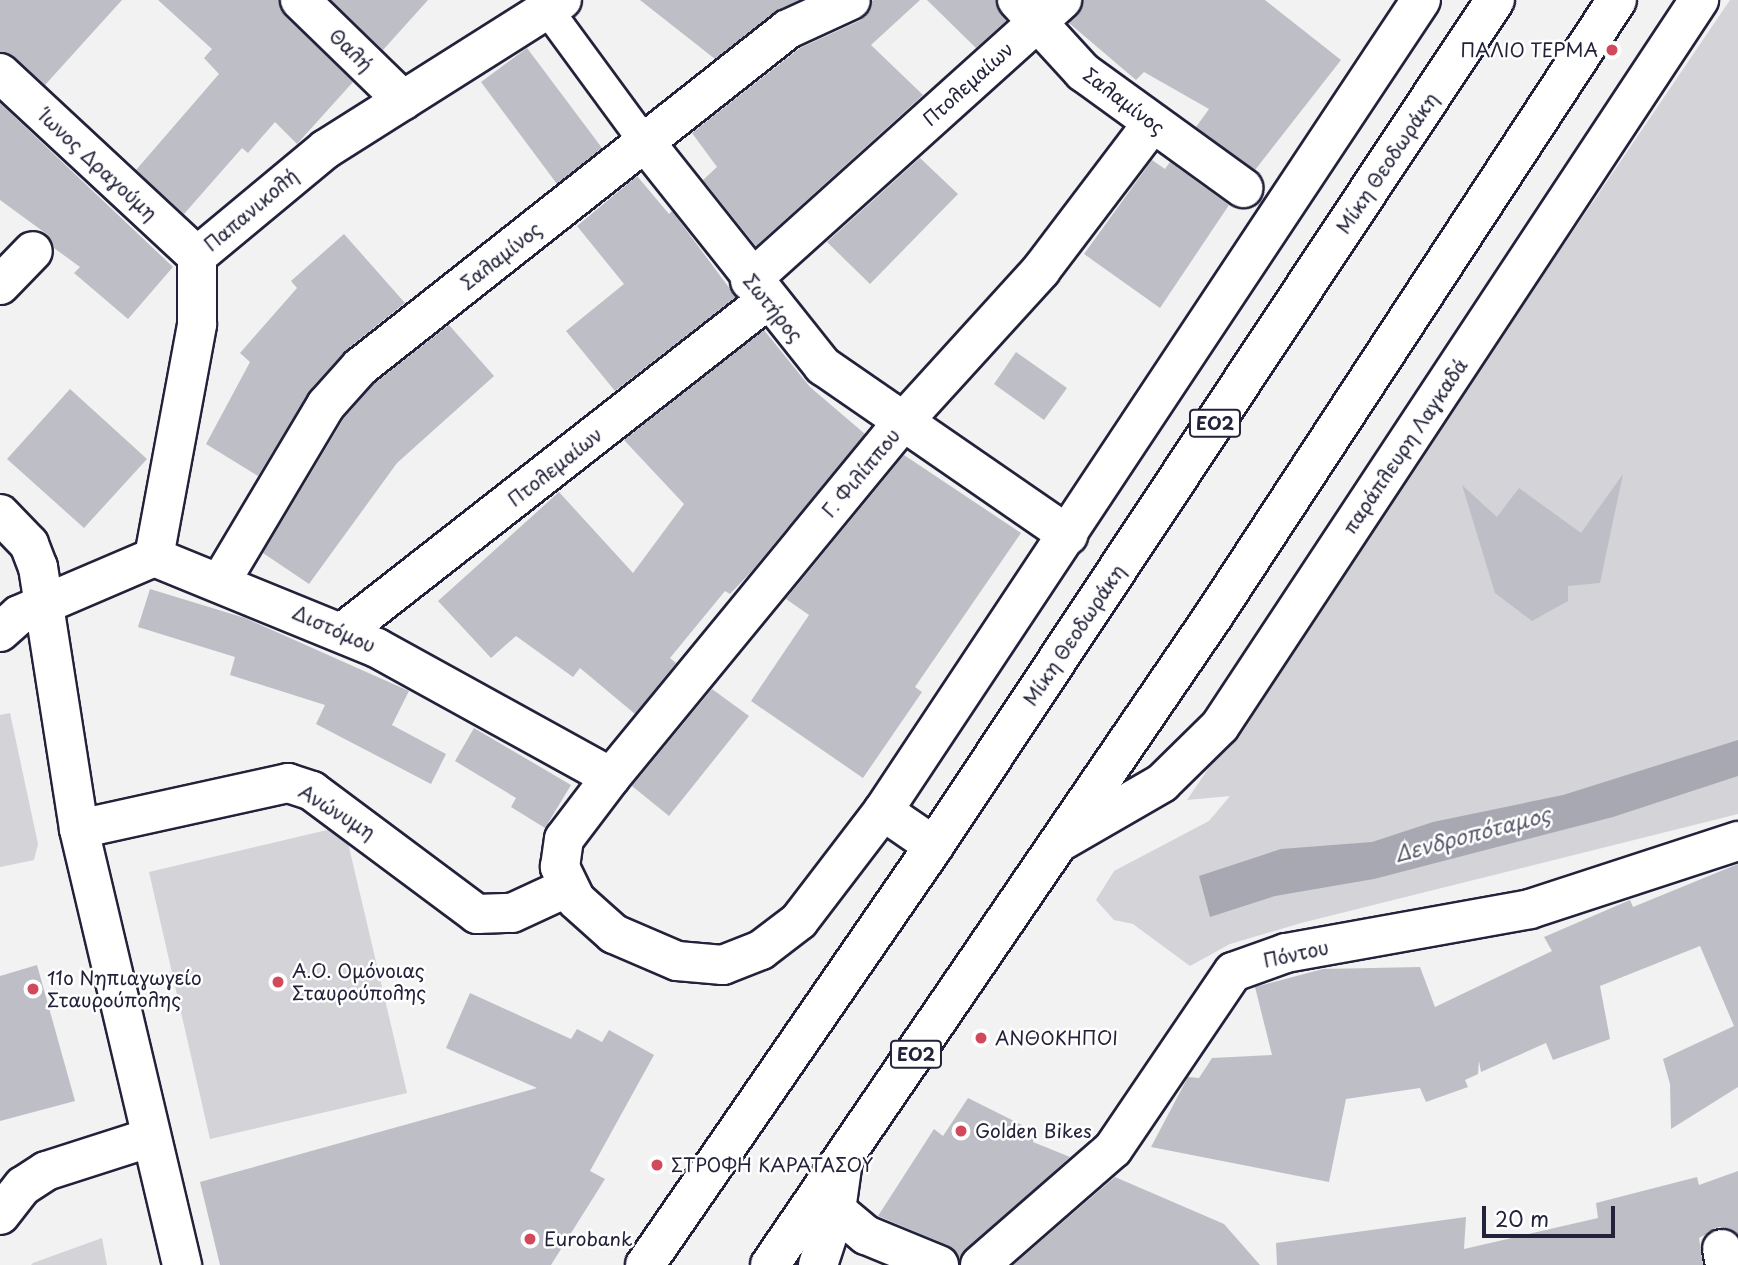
<!DOCTYPE html>
<meta charset="utf-8">
<style>
body{margin:0}
#map{position:relative;width:1738px;height:1265px;overflow:hidden;background:#f2f2f3;font-family:"Playpen Sans",sans-serif}
div>[style]{position:absolute}
.green>*{inset:0;background:#d3d3d8}
.water>*{inset:0;background:#a8a8b2}
.building>*{inset:0;background:#bebec6}
.roads{filter:drop-shadow(2px 0 #22223b) drop-shadow(-2px 0 #22223b) drop-shadow(0 2px #22223b) drop-shadow(0 -2px #22223b)}
.pedestrian>*{height:30px;margin:-15px;padding:0 15px;transform-origin:15px;border-radius:15px;background:#fff}
.minor>*{height:38px;margin:-19px;padding:0 19px;transform-origin:19px;border-radius:19px;background:#fff}
.tertiary>*{height:38px;margin:-19px;padding:0 19px;transform-origin:19px;border-radius:19px;background:#fff}
.trunk>*{height:38px;margin:-19px;padding:0 19px;transform-origin:19px;border-radius:19px;background:#fff}
.dots>*{width:19px;height:19px;translate:-50% -50%;box-sizing:border-box;border:4px solid #fff;border-radius:50%}
span{translate:-50% -50%;white-space:nowrap;text-align:center;line-height:1.15;-webkit-text-stroke:5px #fff;paint-order:stroke}
.shield-label span{padding:2px 5px;background:#fff;border:2px solid;border-radius:5px;-webkit-text-stroke-width:0}
.shield-label{font-size:18px;color:#22223b;font-weight:700}
.street-label{font-size:19px;color:#22223b}
.poi-label{font-size:19px;color:#22223b}
.right{translate:-100% -50%;text-align:right}
.left{translate:0 -50%;text-align:left}
.water-label{font-size:21px;color:#58586b;font-style:italic}
.scale{position:absolute;left:1482px;top:1206px;width:133px;height:32px;box-sizing:border-box;border:4px solid #22223b;border-top:0;padding-left:9px;font-size:21px;line-height:24px;white-space:nowrap;color:#22223b;-webkit-text-stroke:5px #fff;paint-order:stroke}
</style>
<div id="map">
<div class="green">
<i style="clip-path:polygon(1730px 0,1738px 0,1738px 814px,1301px 923px,1230px 944px,1190px 966px,1133px 924px,1114px 920px,1096px 900px,1114px 871px,1209px 821px,1230px 796px,1187px 800px)"></i>
<i style="clip-path:polygon(10px 713px,38px 844px,34px 860px,0 867px,0 715px)"></i>
<i style="clip-path:polygon(344px 826px,407px 1093px,210px 1139px,149px 872px)"></i>
<i style="clip-path:polygon(102px 1238px,107px 1265px,31px 1265px,33px 1263px)"></i>
</div>
<div class="water">
<i style="clip-path:polygon(1738px 740px,1738px 776px,1613px 817px,1374px 879px,1275px 896px,1210px 917px,1199px 876px,1281px 849px,1372px 842px,1433px 822px,1563px 795px)"></i>
</div>
<div class="building">
<i style="clip-path:polygon(0 0,122px 0,45px 85px,15px 57px,0 52px)"></i>
<i style="clip-path:polygon(158px 0,279px 0,285px 16px,353px 82px,297px 144px,275px 122px,248px 153px,242px 148px,184px 214px,136px 170px,219px 74px,204px 58px,212px 49px)"></i>
<i style="clip-path:polygon(331px 0,428px 0,383px 50px)"></i>
<i style="clip-path:polygon(640px 0,799px 0,775px 12px,715px 59px)"></i>
<i style="clip-path:polygon(873px 0,920px 0,871px 45px,923px 95px,756px 246px,703px 180px,717px 167px,692px 133px,800px 48px,861px 20px)"></i>
<i style="clip-path:polygon(927px 0,996px 0,1006px 21px,976px 48px)"></i>
<i style="clip-path:polygon(1083px 0,1265px 0,1341px 60px,1255px 170px,1196px 127px,1209px 109px,1144px 72px,1136px 80px,1069px 23px)"></i>
<i style="clip-path:polygon(527px 48px,602px 148px,557px 184px,481px 82px)"></i>
<i style="clip-path:polygon(0 103px,173px 267px,128px 319px,74px 273px,80px 267px,54px 248px,48px 235px,0 200px)"></i>
<i style="clip-path:polygon(920px 158px,958px 194px,870px 284px,827px 242px)"></i>
<i style="clip-path:polygon(1152px 160px,1165px 169px,1170px 162px,1229px 205px,1160px 308px,1084px 254px)"></i>
<i style="clip-path:polygon(637px 176px,669px 214px,672px 211px,736px 297px,615px 391px,566px 331px,624px 284px,577px 226px)"></i>
<i style="clip-path:polygon(344px 234px,405px 303px,346px 350px,310px 390px,258px 476px,206px 444px,250px 362px,240px 353px,297px 288px,291px 281px)"></i>
<i style="clip-path:polygon(449px 325px,494px 376px,397px 463px,309px 584px,263px 553px,344px 418px,375px 383px)"></i>
<i style="clip-path:polygon(764px 330px,810px 387px,865px 434px,750px 573px,730px 594px,725px 591px,670px 658px,676px 663px,635px 714px,580px 668px,573px 677px,516px 636px,491px 658px,438px 601px,559px 492px,633px 573px,684px 504px,624px 440px)"></i>
<i style="clip-path:polygon(1016px 352px,1067px 388px,1044px 420px,994px 384px)"></i>
<i style="clip-path:polygon(70px 389px,147px 459px,84px 528px,7px 459px)"></i>
<i style="clip-path:polygon(904px 455px,1021px 533px,915px 687px,922px 692px,863px 778px,751px 701px,809px 615px,786px 599px)"></i>
<i style="clip-path:polygon(1623px 474px,1600px 583px,1568px 586px,1568px 601px,1532px 621px,1495px 593px,1462px 485px,1497px 517px,1519px 488px,1581px 533px)"></i>
<i style="clip-path:polygon(150px 589px,245px 618px,409px 691px,392px 725px,446px 754px,431px 784px,316px 724px,325px 705px,230px 675px,235px 657px,138px 627px)"></i>
<i style="clip-path:polygon(712px 689px,749px 716px,669px 816px,632px 786px)"></i>
<i style="clip-path:polygon(474px 728px,571px 785px,545px 828px,511px 807px,516px 798px,455px 761px)"></i>
<i style="clip-path:polygon(1738px 864px,1738px 1087px,1671px 1129px,1670px 1084px,1663px 1059px,1734px 1026px,1700px 946px,1600px 986px,1610px 1039px,1553px 1060px,1546px 1043px,1481px 1072px,1479px 1061px,1478px 1074px,1465px 1080px,1468px 1087px,1426px 1102px,1420px 1088px,1346px 1099px,1329px 1182px,1151px 1147px,1188px 1077px,1199px 1078px,1212px 1058px,1272px 1055px,1255px 987px,1323px 969px,1420px 967px,1435px 1007px,1552px 951px,1544px 937px,1630px 900px,1633px 907px)"></i>
<i style="clip-path:polygon(37px 965px,75px 1101px,0 1121px,0 976px)"></i>
<i style="clip-path:polygon(470px 993px,571px 1039px,577px 1029px,602px 1042px,609px 1030px,654px 1055px,590px 1171px,605px 1179px,551px 1265px,220px 1265px,200px 1182px,537px 1088px,446px 1048px)"></i>
<i style="clip-path:polygon(968px 1098px,1036px 1132px,1033px 1142px,1070px 1157px,959px 1258px,947px 1245px,878px 1216px,934px 1129px,943px 1136px)"></i>
<i style="clip-path:polygon(1738px 1171px,1738px 1234px,1719px 1227px,1699px 1238px,1703px 1265px,1277px 1265px,1276px 1243px,1466px 1217px,1464px 1249px,1598px 1218px,1596px 1203px,1697px 1177px,1699px 1185px)"></i>
<i style="clip-path:polygon(1115px 1177px,1224px 1224px,1260px 1265px,1013px 1265px)"></i>
</div>
<div class="roads">
<div class="pedestrian">
<i style="left:547px;top:9px;width:164px;rotate:53.7deg"></i>
</div>
<div class="minor">
<i style="left:300px;top:0;width:144px;rotate:44.2deg"></i>
<i style="left:1017px;top:0;width:98px;rotate:47.5deg"></i>
<i style="left:1083px;top:72px;width:198px;rotate:35.9deg"></i>
<i style="left:0;top:73px;width:269px;rotate:42.9deg"></i>
<i style="left:644px;top:141px;width:288px;rotate:51.5deg"></i>
<i style="left:823px;top:366px;width:298px;rotate:34.6deg"></i>
<i style="left:197px;top:256px;width:168px;rotate:-39.7deg"></i>
<i style="left:326px;top:149px;width:279px;rotate:-32.3deg"></i>
<i style="left:750px;top:281px;width:420px;rotate:-42deg"></i>
<i style="left:0;top:285px;width:47px;rotate:-45.9deg"></i>
<i style="left:0;top:514px;width:42px;rotate:46deg"></i>
<i style="left:29px;top:544px;width:25px;rotate:69deg"></i>
<i style="left:38px;top:567px;width:265px;rotate:81.1deg"></i>
<i style="left:79px;top:829px;width:448px;rotate:76.7deg"></i>
<i style="left:154px;top:557px;width:237px;rotate:-79.5deg"></i>
<i style="left:197px;top:324px;width:68px;rotate:-90deg"></i>
<i style="left:221px;top:581px;width:205px;rotate:-59.2deg"></i>
<i style="left:326px;top:405px;width:51px;rotate:-48.2deg"></i>
<i style="left:360px;top:367px;width:545px;rotate:-38.3deg"></i>
<i style="left:788px;top:29px;width:69px;rotate:-24.7deg"></i>
<i style="left:0;top:632px;width:25px;rotate:-42deg"></i>
<i style="left:19px;top:615px;width:147px;rotate:-23.2deg"></i>
<i style="left:154px;top:557px;width:241px;rotate:22.2deg"></i>
<i style="left:377px;top:648px;width:267px;rotate:28.9deg"></i>
<i style="left:343px;top:632px;width:537px;rotate:-38.04deg"></i>
<i style="left:883px;top:811px;width:138px;rotate:127.4deg"></i>
<i style="left:799px;top:921px;width:48px;rotate:142.7deg"></i>
<i style="left:761px;top:950px;width:41px;rotate:158.5deg"></i>
<i style="left:723px;top:965px;width:46px;rotate:-175deg"></i>
<i style="left:677px;top:961px;width:69px;rotate:-156.8deg"></i>
<i style="left:614px;top:934px;width:51px;rotate:-138.2deg"></i>
<i style="left:576px;top:900px;width:37px;rotate:-116deg"></i>
<i style="left:560px;top:867px;width:28px;rotate:-82deg"></i>
<i style="left:564px;top:839px;width:78px;rotate:-52.8deg"></i>
<i style="left:611px;top:777px;width:458px;rotate:-50.6deg"></i>
<i style="left:902px;top:423px;width:207px;rotate:-47.7deg"></i>
<i style="left:1041px;top:270px;width:183px;rotate:-52.8deg"></i>
<i style="left:79px;top:829px;width:214px;rotate:-12.4deg"></i>
<i style="left:288px;top:783px;width:25px;rotate:18deg"></i>
<i style="left:312px;top:791px;width:206px;rotate:36.7deg"></i>
<i style="left:477px;top:914px;width:35px;rotate:-2deg"></i>
<i style="left:512px;top:913px;width:62px;rotate:-24.9deg"></i>
<i style="left:836px;top:1210px;width:39px;rotate:40deg"></i>
<i style="left:866px;top:1235px;width:79px;rotate:22.3deg"></i>
<i style="left:0;top:1215px;width:37px;rotate:-52deg"></i>
<i style="left:23px;top:1186px;width:27px;rotate:-33deg"></i>
<i style="left:46px;top:1171px;width:108px;rotate:-17.8deg"></i>
<i style="left:1722px;top:1249px;width:16px;rotate:79deg"></i>
<i style="left:980px;top:1265px;width:176px;rotate:-41.1deg"></i>
<i style="left:1113px;top:1149px;width:214px;rotate:-55.9deg"></i>
<i style="left:1233px;top:972px;width:56px;rotate:-19.7deg"></i>
<i style="left:1286px;top:953px;width:248px;rotate:-10.2deg"></i>
<i style="left:1530px;top:909px;width:219px;rotate:-18.1deg"></i>
</div>
<div class="tertiary">
<i style="left:1060px;top:842px;width:118px;rotate:-30deg"></i>
<i style="left:1162px;top:783px;width:81px;rotate:-44.5deg"></i>
<i style="left:1220px;top:726px;width:870px;rotate:-56.58deg"></i>
<i style="left:934px;top:846px;width:62px;rotate:-145.5deg"></i>
<i style="left:883px;top:811px;width:973px;rotate:-56.44deg"></i>
<i style="left:818px;top:1265px;width:58px;rotate:-71.9deg"></i>
<i style="left:836px;top:1210px;width:50px;rotate:-82deg"></i>
</div>
<div class="trunk">
<i style="left:645px;top:1265px;width:509px;rotate:-55.4deg"></i>
<i style="left:934px;top:846px;width:1015px;rotate:-56.45deg"></i>
<i style="left:770px;top:1265px;width:787px;rotate:-55.66deg"></i>
<i style="left:1214px;top:615px;width:735px;rotate:-56.76deg"></i>
</div>
</div>
<div class="dots">
<i style="left:1612px;top:50px;background:#d1495b"></i>
<i style="left:278px;top:982px;background:#d1495b"></i>
<i style="left:33px;top:989px;background:#d1495b"></i>
<i style="left:981px;top:1038px;background:#d1495b"></i>
<i style="left:961px;top:1131px;background:#d1495b"></i>
<i style="left:657px;top:1165px;background:#d1495b"></i>
<i style="left:530px;top:1239px;background:#d1495b"></i>
</div>
<div class="shield-label">
<span style="left:1215px;top:423px">ΕΟ2</span>
<span style="left:916px;top:1054px">ΕΟ2</span>
</div>
<div class="street-label">
<span style="left:351px;top:50px;rotate:44deg">Θαλή</span>
<span style="left:968px;top:84px;rotate:-42deg">Πτολεμαίων</span>
<span style="left:1124px;top:101px;rotate:37deg">Σαλαμίνος</span>
<span style="left:1387px;top:163px;rotate:-56deg">Μίκη Θεοδωράκη</span>
<span style="left:98px;top:165px;rotate:43deg">Ίωνος Δραγούμη</span>
<span style="left:251px;top:210px;rotate:-40deg">Παπανικολή</span>
<span style="left:501px;top:256px;rotate:-38deg">Σαλαμίνος</span>
<span style="left:773px;top:308px;rotate:51deg">Σωτήρος</span>
<span style="left:1405px;top:446px;rotate:-56deg">παράπλευρη Λαγκαδά</span>
<span style="left:555px;top:467px;rotate:-38deg">Πτολεμαίων</span>
<span style="left:861px;top:473px;rotate:-50deg">Γ. Φιλίππου</span>
<span style="left:334px;top:629px;rotate:24deg">Διστόμου</span>
<span style="left:1074px;top:635px;rotate:-56deg">Μίκη Θεοδωράκη</span>
<span style="left:337px;top:812px;rotate:32deg">Ανώνυμη</span>
<span style="left:1296px;top:954px;rotate:-12deg">Πόντου</span>
</div>
<div class="poi-label">
<span class="right" style="left:1598px;top:50px">ΠΑΛΙΟ ΤΕΡΜΑ</span>
<span class="left" style="left:292px;top:982px">Α.Ο. Ομόνοιας<br>Σταυρούπολης</span>
<span class="left" style="left:47px;top:989px">11ο Νηπιαγωγείο<br>Σταυρούπολης</span>
<span class="left" style="left:995px;top:1038px">ΑΝΘΟΚΗΠΟΙ</span>
<span class="left" style="left:975px;top:1131px">Golden Bikes</span>
<span class="left" style="left:671px;top:1165px">ΣΤΡΟΦΗ ΚΑΡΑΤΑΣΟΥ</span>
<span class="left" style="left:544px;top:1239px">Eurobank</span>
</div>
<div class="water-label">
<span style="left:1472px;top:833px;rotate:-15deg">Δενδροπόταμος</span>
</div>
<div class="scale">20 m</div>
</div>
